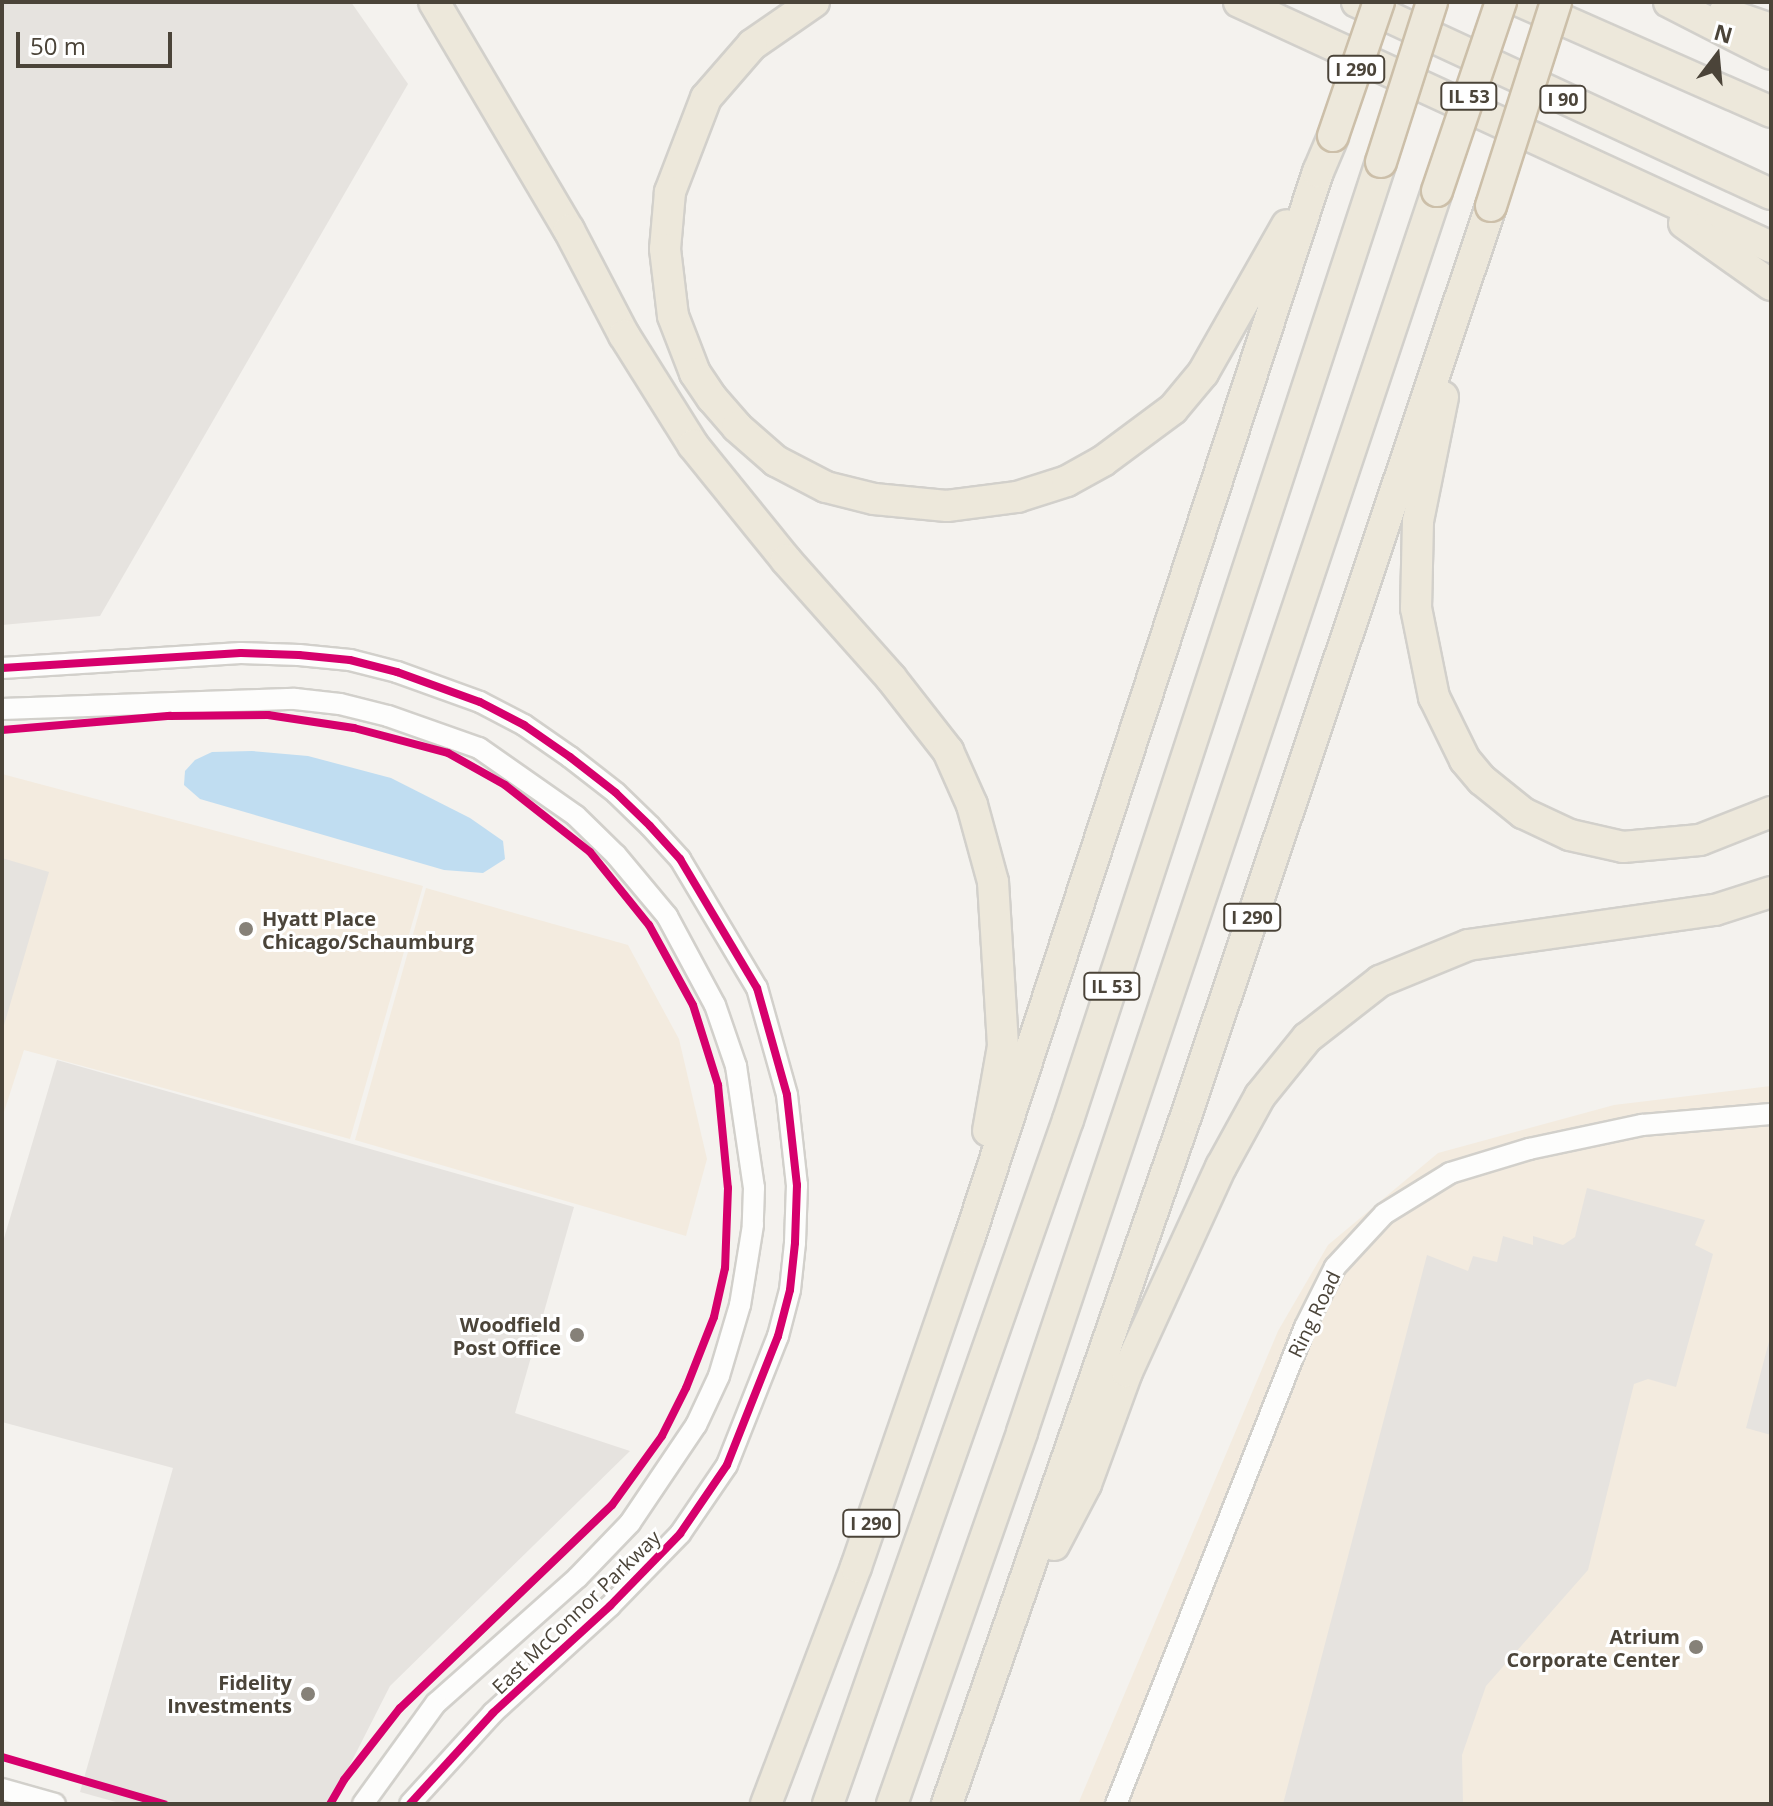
<!DOCTYPE html>
<style>
body{margin:0}
#map{position:relative;width:1773px;height:1806px;overflow:hidden;background:#f4f2ee;font-family:"Open Sans",sans-serif}
div>[style]{position:absolute}
.commercial>*{inset:0;background:#f3ebdf}
.parking>*{inset:0;background:#e6e3df}
.water>*{inset:0;background:#c0ddf1}
.roads{filter:drop-shadow(2px 0 #d2d0cb) drop-shadow(-2px 0 #d2d0cb) drop-shadow(0 2px #d2d0cb) drop-shadow(0 -2px #d2d0cb)}
.minor>*{height:20px;margin:-10px;padding:0 10px;transform-origin:10px;border-radius:10px;background:#fdfdfc}
.highway>*{height:30px;margin:-15px;padding:0 15px;transform-origin:15px;border-radius:15px;background:#ede8db}
.bridges{filter:drop-shadow(2px 0 #ccbfa9) drop-shadow(-2px 0 #ccbfa9) drop-shadow(0 2px #ccbfa9) drop-shadow(0 -2px #ccbfa9)}
.highway-bridge>*{height:30px;margin:-15px;padding:0 15px;transform-origin:15px;border-radius:15px;background:#ede8db}
.cycleway>*{height:8px;margin:-4px;padding:0 4px;transform-origin:4px;border-radius:4px;background:#d6006c}
.dots>*{width:22px;height:22px;translate:-50% -50%;box-sizing:border-box;border:4px solid #fff;border-radius:50%}
span{translate:-50% -50%;white-space:nowrap;text-align:center;line-height:1.15;-webkit-text-stroke:6px #fff;paint-order:stroke}
.shield-label span{padding:2px 6px;background:#fff;border:2px solid;border-radius:6px;-webkit-text-stroke-width:0}
.shield-label{font-size:18px;color:#4b4439;font-weight:700}
.poi-label{font-size:20px;color:#4b4439;font-weight:700}
.left{translate:0 -50%;text-align:left}
.right{translate:-100% -50%;text-align:right}
.street-label{font-size:20px;color:#4b4439}
.frame{position:absolute;inset:0;border:4px solid #4b4439;pointer-events:none}
.north{position:absolute;left:1677px;top:16px;width:80px;height:80px;-webkit-text-stroke:6px #fff;paint-order:stroke;rotate:16deg;font-size:22px;font-weight:700;line-height:32px;text-align:center;color:#4b4439}
.north::after{content:'';display:block;margin:auto;width:28px;height:36px;background:#4b4439;clip-path:polygon(50% 0,100% 100%,50% 72%,0 100%)}
.scale{position:absolute;left:16px;top:32px;width:156px;height:36px;box-sizing:border-box;border:4px solid #4b4439;border-top:0;padding-left:10px;font-size:24px;line-height:28px;white-space:nowrap;color:#4b4439;-webkit-text-stroke:6px #fff;paint-order:stroke}
</style>
<div id="map">
<div class="commercial">
<i style="clip-path:polygon(2px 774px,423px 886px,350px 1139px,24px 1050px,2px 1118px)"></i>
<i style="clip-path:polygon(426px 888px,628px 945px,679px 1039px,707px 1159px,686px 1236px,355px 1140px)"></i>
<i style="clip-path:polygon(1771px 1086px,1771px 1804px,1078px 1804px,1278px 1331px,1328px 1245px,1438px 1153px,1614px 1105px)"></i>
</div>
<div class="parking">
<i style="clip-path:polygon(2px 2px,351px 2px,408px 84px,100px 616px,2px 625px)"></i>
<i style="clip-path:polygon(2px 858px,49px 872px,2px 1032px)"></i>
<i style="clip-path:polygon(57px 1060px,574px 1207px,515px 1413px,630px 1451px,390px 1686px,330px 1804px,123px 1804px,80px 1792px,173px 1468px,2px 1422px,2px 1245px)"></i>
<i style="clip-path:polygon(1587px 1188px,1705px 1220px,1695px 1245px,1713px 1254px,1676px 1387px,1648px 1379px,1634px 1384px,1588px 1570px,1486px 1686px,1462px 1755px,1463px 1804px,1283px 1804px,1427px 1255px,1468px 1271px,1473px 1256px,1497px 1262px,1503px 1236px,1533px 1245px,1533px 1236px,1563px 1245px,1575px 1237px)"></i>
<i style="clip-path:polygon(1771px 1334px,1771px 1435px,1746px 1428px)"></i>
</div>
<div class="water">
<i style="clip-path:polygon(252px 751px,308px 756px,391px 778px,470px 818px,503px 841px,505px 859px,483px 873px,444px 870px,200px 799px,184px 785px,185px 771px,195px 760px,212px 752px)"></i>
</div>
<div class="roads">
<div class="minor">
<i style="left:2px;top:668px;width:239px;rotate:-3.6deg"></i>
<i style="left:241px;top:653px;width:58px;rotate:2deg"></i>
<i style="left:299px;top:655px;width:51px;rotate:5.6deg"></i>
<i style="left:350px;top:660px;width:49px;rotate:14.3deg"></i>
<i style="left:397px;top:672px;width:88px;rotate:19.9deg"></i>
<i style="left:480px;top:702px;width:50px;rotate:27.6deg"></i>
<i style="left:524px;top:725px;width:56px;rotate:34.8deg"></i>
<i style="left:570px;top:757px;width:58px;rotate:38deg"></i>
<i style="left:616px;top:793px;width:47px;rotate:44.1deg"></i>
<i style="left:650px;top:826px;width:45px;rotate:47.7deg"></i>
<i style="left:680px;top:859px;width:150px;rotate:59.2deg"></i>
<i style="left:757px;top:988px;width:111px;rotate:74.3deg"></i>
<i style="left:787px;top:1095px;width:91px;rotate:83.7deg"></i>
<i style="left:797px;top:1185px;width:58px;rotate:92deg"></i>
<i style="left:795px;top:1243px;width:47px;rotate:96.1deg"></i>
<i style="left:790px;top:1290px;width:48px;rotate:104.6deg"></i>
<i style="left:778px;top:1336px;width:139px;rotate:111.6deg"></i>
<i style="left:727px;top:1465px;width:83px;rotate:124.3deg"></i>
<i style="left:680px;top:1534px;width:100px;rotate:134.2deg"></i>
<i style="left:610px;top:1606px;width:159px;rotate:137.6deg"></i>
<i style="left:493px;top:1713px;width:123px;rotate:132.4deg"></i>
<i style="left:2px;top:709px;width:293px;rotate:-2deg"></i>
<i style="left:295px;top:699px;width:45px;rotate:6.3deg"></i>
<i style="left:340px;top:704px;width:49px;rotate:14deg"></i>
<i style="left:388px;top:716px;width:96px;rotate:19.4deg"></i>
<i style="left:479px;top:748px;width:118px;rotate:35deg"></i>
<i style="left:576px;top:816px;width:56px;rotate:44.3deg"></i>
<i style="left:616px;top:855px;width:80px;rotate:50.1deg"></i>
<i style="left:667px;top:916px;width:101px;rotate:61.7deg"></i>
<i style="left:715px;top:1005px;width:65px;rotate:71deg"></i>
<i style="left:736px;top:1066px;width:123px;rotate:81.6deg"></i>
<i style="left:754px;top:1188px;width:37px;rotate:92deg"></i>
<i style="left:753px;top:1225px;width:81px;rotate:99.2deg"></i>
<i style="left:740px;top:1305px;width:74px;rotate:106.5deg"></i>
<i style="left:719px;top:1376px;width:54px;rotate:115.1deg"></i>
<i style="left:696px;top:1425px;width:118px;rotate:124deg"></i>
<i style="left:630px;top:1523px;width:76px;rotate:133.9deg"></i>
<i style="left:577px;top:1578px;width:188px;rotate:138.4deg"></i>
<i style="left:436px;top:1703px;width:125px;rotate:125.9deg"></i>
<i style="left:2px;top:1789px;width:55px;rotate:15.8deg"></i>
<i style="left:1116px;top:1804px;width:513px;rotate:-68.39deg"></i>
<i style="left:1305px;top:1327px;width:67px;rotate:-63.4deg"></i>
<i style="left:1335px;top:1267px;width:72px;rotate:-47.2deg"></i>
<i style="left:1384px;top:1214px;width:78px;rotate:-31.8deg"></i>
<i style="left:1450px;top:1173px;width:83px;rotate:-16.9deg"></i>
<i style="left:1529px;top:1149px;width:116px;rotate:-12deg"></i>
<i style="left:1642px;top:1125px;width:129px;rotate:-4.9deg"></i>
</div>
<div class="highway">
<i style="left:434px;top:2px;width:265px;rotate:59.4deg"></i>
<i style="left:569px;top:230px;width:119px;rotate:62.4deg"></i>
<i style="left:624px;top:335px;width:130px;rotate:57.9deg"></i>
<i style="left:693px;top:445px;width:148px;rotate:51deg"></i>
<i style="left:786px;top:560px;width:158px;rotate:48.3deg"></i>
<i style="left:891px;top:678px;width:93px;rotate:52deg"></i>
<i style="left:948px;top:751px;width:59px;rotate:66deg"></i>
<i style="left:972px;top:805px;width:80px;rotate:74.7deg"></i>
<i style="left:993px;top:882px;width:164px;rotate:86.5deg"></i>
<i style="left:1003px;top:1046px;width:86px;rotate:100deg"></i>
<i style="left:814px;top:2px;width:75px;rotate:145.3deg"></i>
<i style="left:752px;top:45px;width:70px;rotate:131deg"></i>
<i style="left:706px;top:98px;width:101px;rotate:111deg"></i>
<i style="left:670px;top:192px;width:57px;rotate:95deg"></i>
<i style="left:665px;top:249px;width:67px;rotate:83.2deg"></i>
<i style="left:673px;top:316px;width:61px;rotate:68.9deg"></i>
<i style="left:695px;top:373px;width:30px;rotate:56deg"></i>
<i style="left:712px;top:398px;width:38px;rotate:49deg"></i>
<i style="left:737px;top:427px;width:52px;rotate:41.1deg"></i>
<i style="left:776px;top:461px;width:56px;rotate:27.5deg"></i>
<i style="left:826px;top:487px;width:49px;rotate:14deg"></i>
<i style="left:874px;top:499px;width:73px;rotate:5.5deg"></i>
<i style="left:947px;top:506px;width:71px;rotate:-7.3deg"></i>
<i style="left:1017px;top:497px;width:52px;rotate:-17.7deg"></i>
<i style="left:1067px;top:481px;width:41px;rotate:-29.1deg"></i>
<i style="left:1103px;top:461px;width:87px;rotate:-36.6deg"></i>
<i style="left:1173px;top:409px;width:47px;rotate:-50.2deg"></i>
<i style="left:1203px;top:373px;width:170px;rotate:-60.4deg"></i>
<i style="left:1239px;top:2px;width:586px;rotate:24.73deg"></i>
<i style="left:1357px;top:2px;width:456px;rotate:24.9deg"></i>
<i style="left:1522px;top:2px;width:272px;rotate:23.8deg"></i>
<i style="left:1669px;top:2px;width:114px;rotate:27deg"></i>
<i style="left:1724px;top:13px;width:50px;rotate:18.8deg"></i>
<i style="left:1684px;top:223px;width:107px;rotate:35.5deg"></i>
<i style="left:1443px;top:397px;width:126px;rotate:101.4deg"></i>
<i style="left:1418px;top:521px;width:87px;rotate:91.3deg"></i>
<i style="left:1416px;top:608px;width:91px;rotate:78.6deg"></i>
<i style="left:1434px;top:697px;width:70px;rotate:63.8deg"></i>
<i style="left:1465px;top:760px;width:26px;rotate:50deg"></i>
<i style="left:1482px;top:780px;width:53px;rotate:38.8deg"></i>
<i style="left:1523px;top:813px;width:52px;rotate:25.1deg"></i>
<i style="left:1570px;top:835px;width:54px;rotate:12.8deg"></i>
<i style="left:1623px;top:847px;width:77px;rotate:-5.2deg"></i>
<i style="left:1700px;top:840px;width:76px;rotate:-21.5deg"></i>
<i style="left:1054px;top:1545px;width:69px;rotate:-62.3deg"></i>
<i style="left:1086px;top:1484px;width:119px;rotate:-69.9deg"></i>
<i style="left:1127px;top:1372px;width:226px;rotate:-65.4deg"></i>
<i style="left:1221px;top:1167px;width:81px;rotate:-61.2deg"></i>
<i style="left:1260px;top:1096px;width:75px;rotate:-51deg"></i>
<i style="left:1307px;top:1038px;width:93px;rotate:-38deg"></i>
<i style="left:1380px;top:981px;width:95px;rotate:-22.2deg"></i>
<i style="left:1468px;top:945px;width:249px;rotate:-8.1deg"></i>
<i style="left:1715px;top:910px;width:59px;rotate:-17.8deg"></i>
<i style="left:766px;top:1804px;width:254px;rotate:-69.2deg"></i>
<i style="left:856px;top:1567px;width:347px;rotate:-71deg"></i>
<i style="left:969px;top:1239px;width:1123px;rotate:-71.89deg"></i>
<i style="left:1318px;top:172px;width:39px;rotate:-67deg"></i>
<i style="left:828px;top:1804px;width:725px;rotate:-70.67deg"></i>
<i style="left:1068px;top:1120px;width:1008px;rotate:-71.91deg"></i>
<i style="left:892px;top:1804px;width:394px;rotate:-70.7deg"></i>
<i style="left:1022px;top:1432px;width:1309px;rotate:-71.51deg"></i>
<i style="left:947px;top:1804px;width:738px;rotate:-70.85deg"></i>
<i style="left:1189px;top:1107px;width:950px;rotate:-71.47deg"></i>
</div>
</div>
<div class="bridges">
<div class="highway-bridge">
<i style="left:1333px;top:136px;width:142px;rotate:-71.1deg"></i>
<i style="left:1381px;top:162px;width:168px;rotate:-72.3deg"></i>
<i style="left:1437px;top:191px;width:200px;rotate:-71.3deg"></i>
<i style="left:1491px;top:206px;width:214px;rotate:-72.3deg"></i>
</div>
</div>
<div class="cycleway">
<i style="left:2px;top:668px;width:239px;rotate:-3.6deg"></i>
<i style="left:241px;top:653px;width:58px;rotate:2deg"></i>
<i style="left:299px;top:655px;width:51px;rotate:5.6deg"></i>
<i style="left:350px;top:660px;width:49px;rotate:14.3deg"></i>
<i style="left:397px;top:672px;width:88px;rotate:19.9deg"></i>
<i style="left:480px;top:702px;width:50px;rotate:27.6deg"></i>
<i style="left:524px;top:725px;width:56px;rotate:34.8deg"></i>
<i style="left:570px;top:757px;width:58px;rotate:38deg"></i>
<i style="left:616px;top:793px;width:47px;rotate:44.1deg"></i>
<i style="left:650px;top:826px;width:45px;rotate:47.7deg"></i>
<i style="left:680px;top:859px;width:150px;rotate:59.2deg"></i>
<i style="left:757px;top:988px;width:111px;rotate:74.3deg"></i>
<i style="left:787px;top:1095px;width:91px;rotate:83.7deg"></i>
<i style="left:797px;top:1185px;width:58px;rotate:92deg"></i>
<i style="left:795px;top:1243px;width:47px;rotate:96.1deg"></i>
<i style="left:790px;top:1290px;width:48px;rotate:104.6deg"></i>
<i style="left:778px;top:1336px;width:139px;rotate:111.6deg"></i>
<i style="left:727px;top:1465px;width:83px;rotate:124.3deg"></i>
<i style="left:680px;top:1534px;width:100px;rotate:134.2deg"></i>
<i style="left:610px;top:1606px;width:159px;rotate:137.6deg"></i>
<i style="left:493px;top:1713px;width:123px;rotate:132.4deg"></i>
<i style="left:2px;top:730px;width:169px;rotate:-4.8deg"></i>
<i style="left:170px;top:716px;width:98px;rotate:-0.6deg"></i>
<i style="left:268px;top:715px;width:87px;rotate:8.6deg"></i>
<i style="left:354px;top:728px;width:97px;rotate:14.9deg"></i>
<i style="left:448px;top:753px;width:65px;rotate:29.3deg"></i>
<i style="left:505px;top:785px;width:108px;rotate:38.2deg"></i>
<i style="left:590px;top:852px;width:94px;rotate:51.1deg"></i>
<i style="left:649px;top:925px;width:91px;rotate:61.2deg"></i>
<i style="left:693px;top:1005px;width:84px;rotate:72.6deg"></i>
<i style="left:718px;top:1085px;width:103px;rotate:84.5deg"></i>
<i style="left:728px;top:1188px;width:80px;rotate:92.1deg"></i>
<i style="left:725px;top:1268px;width:50px;rotate:102.7deg"></i>
<i style="left:714px;top:1317px;width:76px;rotate:111.5deg"></i>
<i style="left:686px;top:1388px;width:54px;rotate:116.6deg"></i>
<i style="left:662px;top:1436px;width:85px;rotate:125.9deg"></i>
<i style="left:612px;top:1505px;width:294px;rotate:136.2deg"></i>
<i style="left:400px;top:1708px;width:91px;rotate:127.9deg"></i>
<i style="left:344px;top:1780px;width:28px;rotate:120deg"></i>
<i style="left:2px;top:1757px;width:169px;rotate:16.2deg"></i>
</div>
<div class="dots">
<i style="left:246px;top:929px;background:#868178"></i>
<i style="left:577px;top:1335px;background:#868178"></i>
<i style="left:1696px;top:1647px;background:#868178"></i>
<i style="left:308px;top:1694px;background:#868178"></i>
</div>
<div class="shield-label">
<span style="left:1356px;top:69px">I 290</span>
<span style="left:1469px;top:96px">IL 53</span>
<span style="left:1563px;top:99px">I 90</span>
<span style="left:1252px;top:917px">I 290</span>
<span style="left:1112px;top:986px">IL 53</span>
<span style="left:871px;top:1523px">I 290</span>
</div>
<div class="poi-label">
<span class="left" style="left:262px;top:930px">Hyatt Place<br>Chicago/Schaumburg</span>
<span class="right" style="left:561px;top:1336px">Woodfield<br>Post Office</span>
<span class="right" style="left:1680px;top:1648px">Atrium<br>Corporate Center</span>
<span class="right" style="left:292px;top:1694px">Fidelity<br>Investments</span>
</div>
<div class="street-label">
<span style="left:1314px;top:1314px;rotate:-64deg">Ring Road</span>
<span style="left:576px;top:1612px;rotate:-44deg">East McConnor Parkway</span>
</div>
<div class="frame"></div>
<div class="north">N</div>
<div class="scale">50 m</div>
</div>
